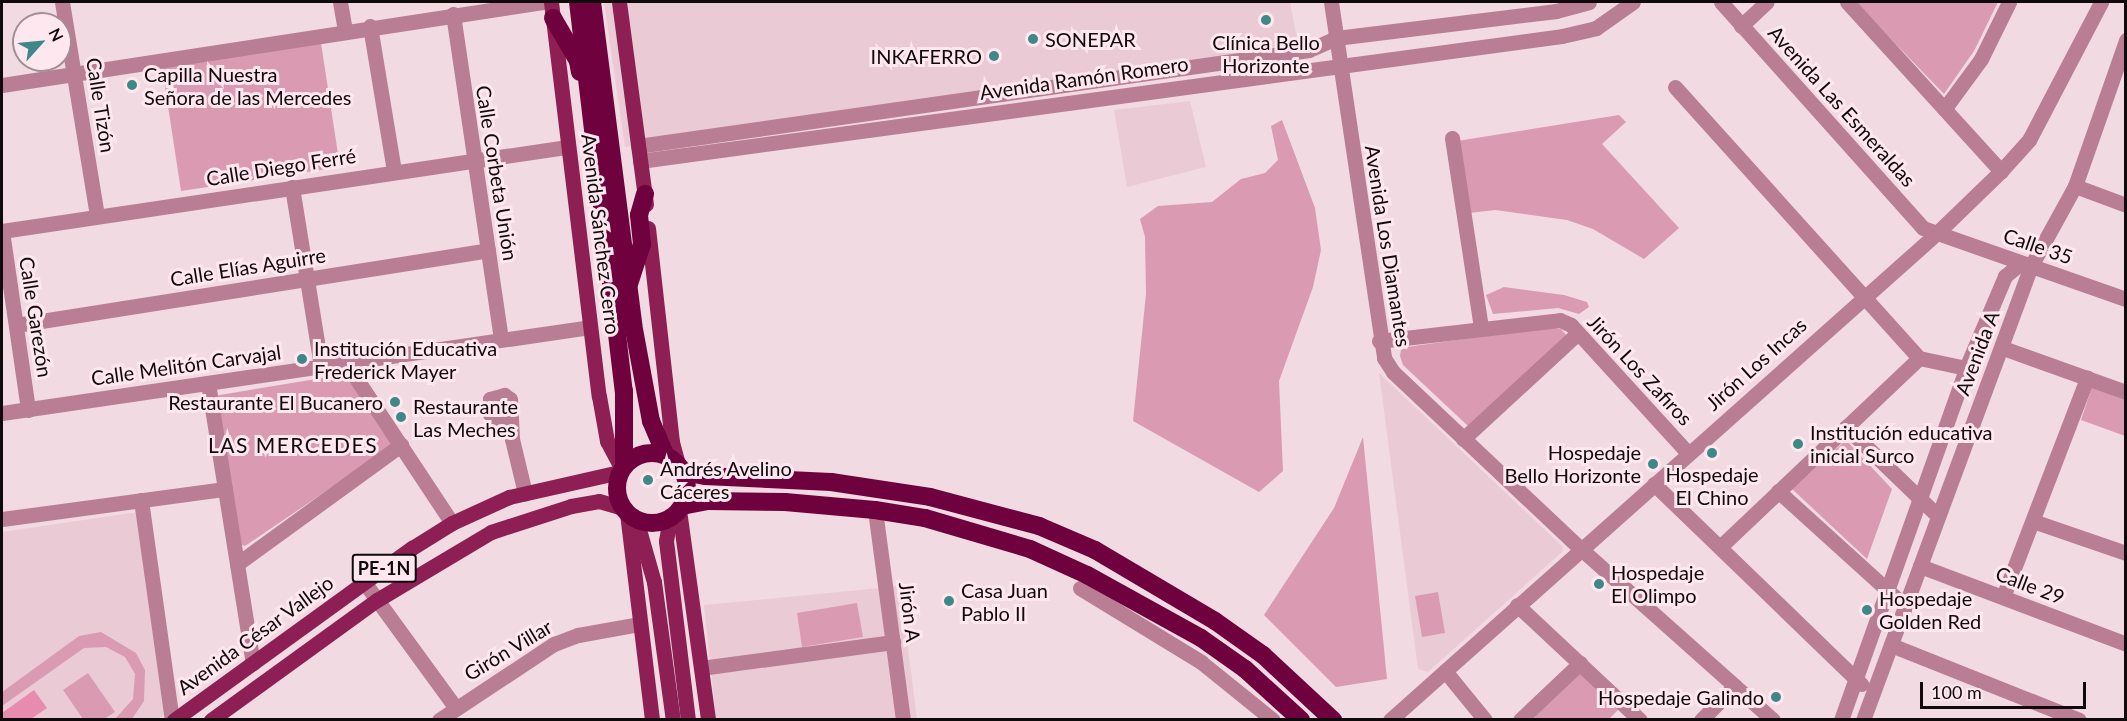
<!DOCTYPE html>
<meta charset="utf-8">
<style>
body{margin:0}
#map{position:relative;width:2127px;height:721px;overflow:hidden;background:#f1dae2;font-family:Lato,sans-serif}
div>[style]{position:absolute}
.built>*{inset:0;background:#eacbd5}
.green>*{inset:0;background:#da9bb2}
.water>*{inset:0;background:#e78baf}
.minor>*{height:15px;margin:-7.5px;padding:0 7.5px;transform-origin:7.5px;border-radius:7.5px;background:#ba7e94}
.major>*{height:15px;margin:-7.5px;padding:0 7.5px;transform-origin:7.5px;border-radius:7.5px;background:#8d1f55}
.highway>*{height:18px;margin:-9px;padding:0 9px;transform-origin:9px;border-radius:9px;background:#6f023e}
.highway>.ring{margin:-9px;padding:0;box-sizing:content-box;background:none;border:18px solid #6f023e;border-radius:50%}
.dots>*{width:16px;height:16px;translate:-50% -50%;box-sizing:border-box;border:3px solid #ffe7ef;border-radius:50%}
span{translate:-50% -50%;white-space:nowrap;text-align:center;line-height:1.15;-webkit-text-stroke:6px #ffe7ef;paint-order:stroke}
.shield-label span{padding:2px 4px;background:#ffe7ef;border:2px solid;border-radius:4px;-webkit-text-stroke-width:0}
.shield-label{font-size:18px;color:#110a0d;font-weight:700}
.poi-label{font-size:20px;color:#110a0d}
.left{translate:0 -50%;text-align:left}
.right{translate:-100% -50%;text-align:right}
.street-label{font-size:20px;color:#110a0d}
.neighbourhood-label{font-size:21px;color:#110a0d;letter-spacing:1.5px}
.frame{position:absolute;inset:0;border:3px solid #110a0d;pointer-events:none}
.north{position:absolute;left:12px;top:12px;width:60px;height:60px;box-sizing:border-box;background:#ffe7ef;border:2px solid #a08f95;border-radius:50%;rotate:63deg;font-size:16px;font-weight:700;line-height:24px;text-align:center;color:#110a0d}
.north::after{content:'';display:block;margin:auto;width:21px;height:27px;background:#3f8888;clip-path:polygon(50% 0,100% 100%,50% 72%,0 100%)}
.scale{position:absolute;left:1920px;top:682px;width:166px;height:27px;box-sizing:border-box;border:3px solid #110a0d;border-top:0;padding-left:8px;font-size:18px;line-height:21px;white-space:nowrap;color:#110a0d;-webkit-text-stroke:4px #ffe7ef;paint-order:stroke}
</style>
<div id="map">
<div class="built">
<i style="clip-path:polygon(604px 2px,1290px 2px,1298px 44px,625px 147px)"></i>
<i style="clip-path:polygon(1190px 101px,1206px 167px,1127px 187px,1114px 110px)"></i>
<i style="clip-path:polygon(1379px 373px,1563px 547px,1562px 552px,1428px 672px,1418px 669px)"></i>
<i style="clip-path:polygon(138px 512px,168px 712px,157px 720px,2px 720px,2px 532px)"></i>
<i style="clip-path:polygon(900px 586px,917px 719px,716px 719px,704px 605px)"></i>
</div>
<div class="green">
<i style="clip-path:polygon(1855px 2px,1998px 2px,1974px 51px,1944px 94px)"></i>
<i style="clip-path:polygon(321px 43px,340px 167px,181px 191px,162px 67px)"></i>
<i style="clip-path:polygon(1619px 115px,1626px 122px,1602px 144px,1679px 228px,1644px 259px,1593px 229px,1567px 220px,1495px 210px,1469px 213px,1457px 141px)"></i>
<i style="clip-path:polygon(1282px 120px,1315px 208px,1321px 250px,1313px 287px,1279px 381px,1283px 471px,1259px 492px,1133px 421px,1146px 294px,1145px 237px,1140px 219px,1158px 206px,1212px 202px,1241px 179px,1265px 173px,1278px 160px,1271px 126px)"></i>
<i style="clip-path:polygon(1504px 287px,1564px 295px,1587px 302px,1589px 307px,1579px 314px,1558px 308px,1493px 314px,1486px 295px)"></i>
<i style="clip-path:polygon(1547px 327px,1561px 329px,1567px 336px,1468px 426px,1403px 365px,1400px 356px,1401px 350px,1407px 347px)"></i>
<i style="clip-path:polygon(346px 374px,394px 445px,245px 546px,239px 544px,214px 396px)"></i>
<i style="clip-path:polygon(2092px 387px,2125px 400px,2125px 436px,2081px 420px)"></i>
<i style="clip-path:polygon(1363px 437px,1387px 679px,1336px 687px,1264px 615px,1334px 508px)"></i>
<i style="clip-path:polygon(1846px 440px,1892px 489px,1867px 559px,1792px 489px)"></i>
<i style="clip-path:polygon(1438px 592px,1445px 633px,1422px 637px,1415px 596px)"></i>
<i style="clip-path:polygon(857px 603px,863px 637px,802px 647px,797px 613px)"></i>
<i style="clip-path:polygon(101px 632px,136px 653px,145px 670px,144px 701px,132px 719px,115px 719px,133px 699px,135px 674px,125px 657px,106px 647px,84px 648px,2px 706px,2px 692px,79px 636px)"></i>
<i style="clip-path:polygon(88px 673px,115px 712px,104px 719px,83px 719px,63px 690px)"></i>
<i style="clip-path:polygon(1581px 673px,1619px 709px,1609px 719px,1532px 720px)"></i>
</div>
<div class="water">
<i style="clip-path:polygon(34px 690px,47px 708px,31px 719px,2px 719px,2px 713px)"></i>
</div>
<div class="minor">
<i style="left:62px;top:2px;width:217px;rotate:80.7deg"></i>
<i style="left:340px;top:2px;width:28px;rotate:80deg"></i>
<i style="left:1331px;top:2px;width:360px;rotate:81.5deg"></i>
<i style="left:1384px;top:358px;width:17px;rotate:57deg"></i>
<i style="left:1393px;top:372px;width:258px;rotate:43.3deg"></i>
<i style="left:1581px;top:549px;width:257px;rotate:41.7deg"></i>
<i style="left:1721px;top:2px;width:303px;rotate:48.2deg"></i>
<i style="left:1923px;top:228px;width:215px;rotate:19.3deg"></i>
<i style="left:1847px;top:2px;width:229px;rotate:47.7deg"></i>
<i style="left:453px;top:14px;width:328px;rotate:81.6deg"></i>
<i style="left:370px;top:26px;width:147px;rotate:80.6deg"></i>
<i style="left:1741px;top:26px;width:35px;rotate:-43deg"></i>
<i style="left:2px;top:85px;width:547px;rotate:-8.72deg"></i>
<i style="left:1675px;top:87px;width:365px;rotate:48deg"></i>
<i style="left:1919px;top:358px;width:48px;rotate:12deg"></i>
<i style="left:1945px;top:108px;width:61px;rotate:-53.7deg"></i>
<i style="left:1981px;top:59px;width:64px;rotate:-63.8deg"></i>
<i style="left:1452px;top:138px;width:192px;rotate:81.3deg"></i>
<i style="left:638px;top:146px;width:678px;rotate:-8.14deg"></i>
<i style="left:1309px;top:50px;width:30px;rotate:-24deg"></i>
<i style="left:1336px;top:38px;width:222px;rotate:-7deg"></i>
<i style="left:1556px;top:11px;width:34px;rotate:-15deg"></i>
<i style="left:640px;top:161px;width:930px;rotate:-7.72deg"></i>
<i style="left:1562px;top:36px;width:35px;rotate:-13deg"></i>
<i style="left:1596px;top:28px;width:45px;rotate:-35.1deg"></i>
<i style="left:2075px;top:186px;width:54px;rotate:20.4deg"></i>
<i style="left:292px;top:187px;width:181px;rotate:80.8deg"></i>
<i style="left:2px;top:231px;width:570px;rotate:-8.47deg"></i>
<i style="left:2px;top:231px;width:181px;rotate:81.7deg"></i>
<i style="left:16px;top:325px;width:478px;rotate:-9deg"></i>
<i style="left:1379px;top:341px;width:182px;rotate:-6.6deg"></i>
<i style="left:1560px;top:320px;width:12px;rotate:24deg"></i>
<i style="left:1571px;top:325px;width:173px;rotate:47.6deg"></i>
<i style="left:2003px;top:348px;width:131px;rotate:19.7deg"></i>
<i style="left:346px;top:363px;width:192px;rotate:56.5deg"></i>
<i style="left:208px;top:383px;width:284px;rotate:80.9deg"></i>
<i style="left:2px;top:413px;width:594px;rotate:-8.32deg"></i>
<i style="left:510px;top:414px;width:15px;rotate:160deg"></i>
<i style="left:496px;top:419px;width:8px;rotate:-140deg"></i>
<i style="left:490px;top:414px;width:15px;rotate:-90deg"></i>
<i style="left:490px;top:399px;width:15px;rotate:-16deg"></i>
<i style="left:504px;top:395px;width:7px;rotate:34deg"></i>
<i style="left:510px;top:399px;width:40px;rotate:87.1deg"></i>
<i style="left:512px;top:439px;width:56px;rotate:76.5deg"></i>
<i style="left:1846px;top:427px;width:128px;rotate:44.1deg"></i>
<i style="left:1463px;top:439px;width:156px;rotate:-42.7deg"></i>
<i style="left:1654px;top:484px;width:288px;rotate:44deg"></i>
<i style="left:1778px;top:491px;width:159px;rotate:42.2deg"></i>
<i style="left:141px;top:500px;width:222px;rotate:82deg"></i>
<i style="left:875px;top:510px;width:212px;rotate:82.4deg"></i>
<i style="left:2px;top:519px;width:225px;rotate:-7.7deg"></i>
<i style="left:2033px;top:521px;width:98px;rotate:19deg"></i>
<i style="left:1720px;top:547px;width:274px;rotate:-43.5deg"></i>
<i style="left:237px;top:564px;width:203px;rotate:-36deg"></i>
<i style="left:1920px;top:566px;width:220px;rotate:20.7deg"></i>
<i style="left:364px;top:582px;width:156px;rotate:53.9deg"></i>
<i style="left:1080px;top:588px;width:142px;rotate:31.4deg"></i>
<i style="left:1201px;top:662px;width:92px;rotate:38.9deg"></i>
<i style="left:2003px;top:597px;width:235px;rotate:-69deg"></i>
<i style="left:1517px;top:605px;width:168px;rotate:43.1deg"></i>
<i style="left:1891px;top:645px;width:202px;rotate:21.7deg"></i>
<i style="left:701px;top:668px;width:194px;rotate:-7.7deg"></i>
<i style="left:1445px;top:671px;width:63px;rotate:50.8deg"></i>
<i style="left:439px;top:720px;width:138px;rotate:-33.5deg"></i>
<i style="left:554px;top:644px;width:26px;rotate:-21deg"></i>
<i style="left:578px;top:635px;width:63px;rotate:-10.1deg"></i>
<i style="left:1390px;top:720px;width:732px;rotate:-41.68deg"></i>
<i style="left:1937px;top:233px;width:89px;rotate:-44.1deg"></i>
<i style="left:2001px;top:171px;width:42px;rotate:-47.9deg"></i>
<i style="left:2029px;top:140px;width:156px;rotate:-62.4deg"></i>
<i style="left:1520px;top:720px;width:83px;rotate:-43.5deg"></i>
<i style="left:1701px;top:720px;width:48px;rotate:-45deg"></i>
<i style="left:1841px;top:720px;width:374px;rotate:-70.4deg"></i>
<i style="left:1966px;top:368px;width:100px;rotate:-67deg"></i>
<i style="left:2005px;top:276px;width:21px;rotate:-39deg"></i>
<i style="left:1863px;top:720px;width:484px;rotate:-69.7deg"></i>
<i style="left:2031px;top:266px;width:91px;rotate:-61.2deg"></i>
<i style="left:2075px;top:186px;width:155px;rotate:-70.7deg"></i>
</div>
<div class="major">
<i style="left:551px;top:2px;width:397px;rotate:83.1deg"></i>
<i style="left:599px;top:396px;width:46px;rotate:79.9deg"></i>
<i style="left:607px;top:441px;width:32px;rotate:62deg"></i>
<i style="left:619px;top:2px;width:204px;rotate:82.4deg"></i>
<i style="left:648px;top:228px;width:215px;rotate:83.6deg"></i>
<i style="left:672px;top:442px;width:24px;rotate:75deg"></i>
<i style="left:679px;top:510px;width:212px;rotate:82.1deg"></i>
<i style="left:627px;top:513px;width:209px;rotate:83.1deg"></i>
<i style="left:670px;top:518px;width:23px;rotate:100deg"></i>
<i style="left:666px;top:541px;width:180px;rotate:83deg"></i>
<i style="left:636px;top:519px;width:66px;rotate:74.1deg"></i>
<i style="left:654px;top:582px;width:139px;rotate:82.2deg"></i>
<i style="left:174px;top:720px;width:294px;rotate:-35.9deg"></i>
<i style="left:412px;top:548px;width:47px;rotate:-32deg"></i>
<i style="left:452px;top:523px;width:63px;rotate:-24.5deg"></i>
<i style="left:509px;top:497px;width:114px;rotate:-12.7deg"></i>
<i style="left:211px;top:720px;width:205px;rotate:-35.9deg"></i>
<i style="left:377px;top:600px;width:133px;rotate:-30.8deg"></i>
<i style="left:491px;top:532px;width:84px;rotate:-18deg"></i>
<i style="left:571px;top:506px;width:28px;rotate:-10deg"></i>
<i style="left:599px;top:501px;width:26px;rotate:16deg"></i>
</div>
<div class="highway">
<i style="left:578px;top:2px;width:392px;rotate:83.3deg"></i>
<i style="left:624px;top:391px;width:74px;rotate:90deg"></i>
<i style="left:592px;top:2px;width:325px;rotate:82.7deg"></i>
<i style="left:633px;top:324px;width:99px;rotate:79.5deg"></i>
<i style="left:651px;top:421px;width:38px;rotate:67deg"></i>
<i style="left:553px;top:18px;width:50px;rotate:59.8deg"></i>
<i style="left:578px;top:61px;width:11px;rotate:80deg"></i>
<i style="left:629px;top:284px;width:42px;rotate:-72deg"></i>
<i style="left:642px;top:244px;width:29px;rotate:-96deg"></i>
<i style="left:639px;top:215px;width:22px;rotate:-74deg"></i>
<i class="ring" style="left:617px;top:453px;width:52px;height:52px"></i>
<i style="left:683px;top:472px;width:22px;rotate:10deg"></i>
<i style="left:705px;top:476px;width:126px;rotate:2.7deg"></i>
<i style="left:831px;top:482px;width:100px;rotate:8.6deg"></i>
<i style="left:930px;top:497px;width:113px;rotate:14.9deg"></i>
<i style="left:1039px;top:526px;width:61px;rotate:23.2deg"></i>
<i style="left:1095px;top:550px;width:139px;rotate:30.6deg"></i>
<i style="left:1215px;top:621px;width:59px;rotate:35.3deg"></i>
<i style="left:1263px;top:655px;width:96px;rotate:42.9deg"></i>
<i style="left:682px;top:506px;width:25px;rotate:-11deg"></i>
<i style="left:707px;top:501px;width:78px;rotate:0.7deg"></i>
<i style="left:785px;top:502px;width:90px;rotate:5.1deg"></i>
<i style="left:875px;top:510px;width:51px;rotate:9.1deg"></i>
<i style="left:925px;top:518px;width:109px;rotate:16.4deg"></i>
<i style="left:1030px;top:549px;width:63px;rotate:24.5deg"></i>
<i style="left:1087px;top:575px;width:130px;rotate:28.9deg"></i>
<i style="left:1201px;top:638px;width:54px;rotate:35.2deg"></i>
<i style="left:1245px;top:669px;width:76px;rotate:42.3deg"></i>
</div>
<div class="dots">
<i style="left:1266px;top:20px;background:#3f8888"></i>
<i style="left:1033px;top:39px;background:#3f8888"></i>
<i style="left:994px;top:56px;background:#3f8888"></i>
<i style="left:132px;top:85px;background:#3f8888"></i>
<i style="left:302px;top:359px;background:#3f8888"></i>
<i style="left:395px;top:402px;background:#3f8888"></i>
<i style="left:401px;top:417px;background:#3f8888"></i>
<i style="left:1798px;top:444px;background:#3f8888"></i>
<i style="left:1712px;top:453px;background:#3f8888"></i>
<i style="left:1653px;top:464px;background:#3f8888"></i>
<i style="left:648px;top:480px;background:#3f8888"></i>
<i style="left:1599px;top:584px;background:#3f8888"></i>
<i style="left:949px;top:601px;background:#3f8888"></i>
<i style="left:1867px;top:610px;background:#3f8888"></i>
<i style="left:1776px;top:697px;background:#3f8888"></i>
</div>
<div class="shield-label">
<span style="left:384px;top:568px">PE-1N</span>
</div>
<div class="poi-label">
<span class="left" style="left:1045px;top:39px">SONEPAR</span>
<span style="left:1266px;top:54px">Clínica Bello<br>Horizonte</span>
<span class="right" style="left:982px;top:56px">INKAFERRO</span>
<span class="left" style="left:144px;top:86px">Capilla Nuestra<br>Señora de las Mercedes</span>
<span class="left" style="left:314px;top:360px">Institución Educativa<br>Frederick Mayer</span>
<span class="right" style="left:383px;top:402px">Restaurante El Bucanero</span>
<span class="left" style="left:413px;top:418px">Restaurante<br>Las Meches</span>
<span class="left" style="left:1810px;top:444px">Institución educativa<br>inicial Surco</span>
<span class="right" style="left:1641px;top:464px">Hospedaje<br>Bello Horizonte</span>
<span class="left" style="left:660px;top:480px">Andrés Avelino<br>Cáceres</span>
<span style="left:1712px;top:486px">Hospedaje<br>El Chino</span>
<span class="left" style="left:1611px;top:584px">Hospedaje<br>El Olimpo</span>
<span class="left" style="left:961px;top:602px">Casa Juan<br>Pablo II</span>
<span class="left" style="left:1879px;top:610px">Hospedaje<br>Golden Red</span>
<span class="right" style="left:1764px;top:697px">Hospedaje Galindo</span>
</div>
<div class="street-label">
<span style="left:1084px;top:78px;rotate:-8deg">Avenida Ramón Romero</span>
<span style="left:101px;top:105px;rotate:81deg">Calle Tizón</span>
<span style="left:1842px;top:106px;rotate:48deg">Avenida Las Esmeraldas</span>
<span style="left:281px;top:167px;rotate:-9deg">Calle Diego Ferré</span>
<span style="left:497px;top:173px;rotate:81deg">Calle Corbeta Unión</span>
<span style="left:601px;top:234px;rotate:83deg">Avenida Sánchez Cerro</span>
<span style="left:1388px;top:246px;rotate:81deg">Avenida Los Diamantes</span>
<span style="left:2038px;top:246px;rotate:19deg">Calle 35</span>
<span style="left:248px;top:267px;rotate:-9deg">Calle Elías Aguirre</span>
<span style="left:36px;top:317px;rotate:81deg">Calle Garezón</span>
<span style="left:1977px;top:353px;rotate:-69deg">Avenida A</span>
<span style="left:1756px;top:364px;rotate:-42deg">Jirón Los Incas</span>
<span style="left:186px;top:365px;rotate:-8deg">Calle Melitón Carvajal</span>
<span style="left:1640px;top:370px;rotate:47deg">Jirón Los Zafiros</span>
<span style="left:2030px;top:585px;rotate:21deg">Calle 29</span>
<span style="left:910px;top:612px;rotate:83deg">Jirón A</span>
<span style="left:255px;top:635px;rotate:-36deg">Avenida César Vallejo</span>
<span style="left:508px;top:650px;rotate:-31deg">Girón Villar</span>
</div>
<div class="neighbourhood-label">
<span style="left:293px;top:445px">LAS MERCEDES</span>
</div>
<div class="frame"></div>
<div class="north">N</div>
<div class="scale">100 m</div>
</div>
